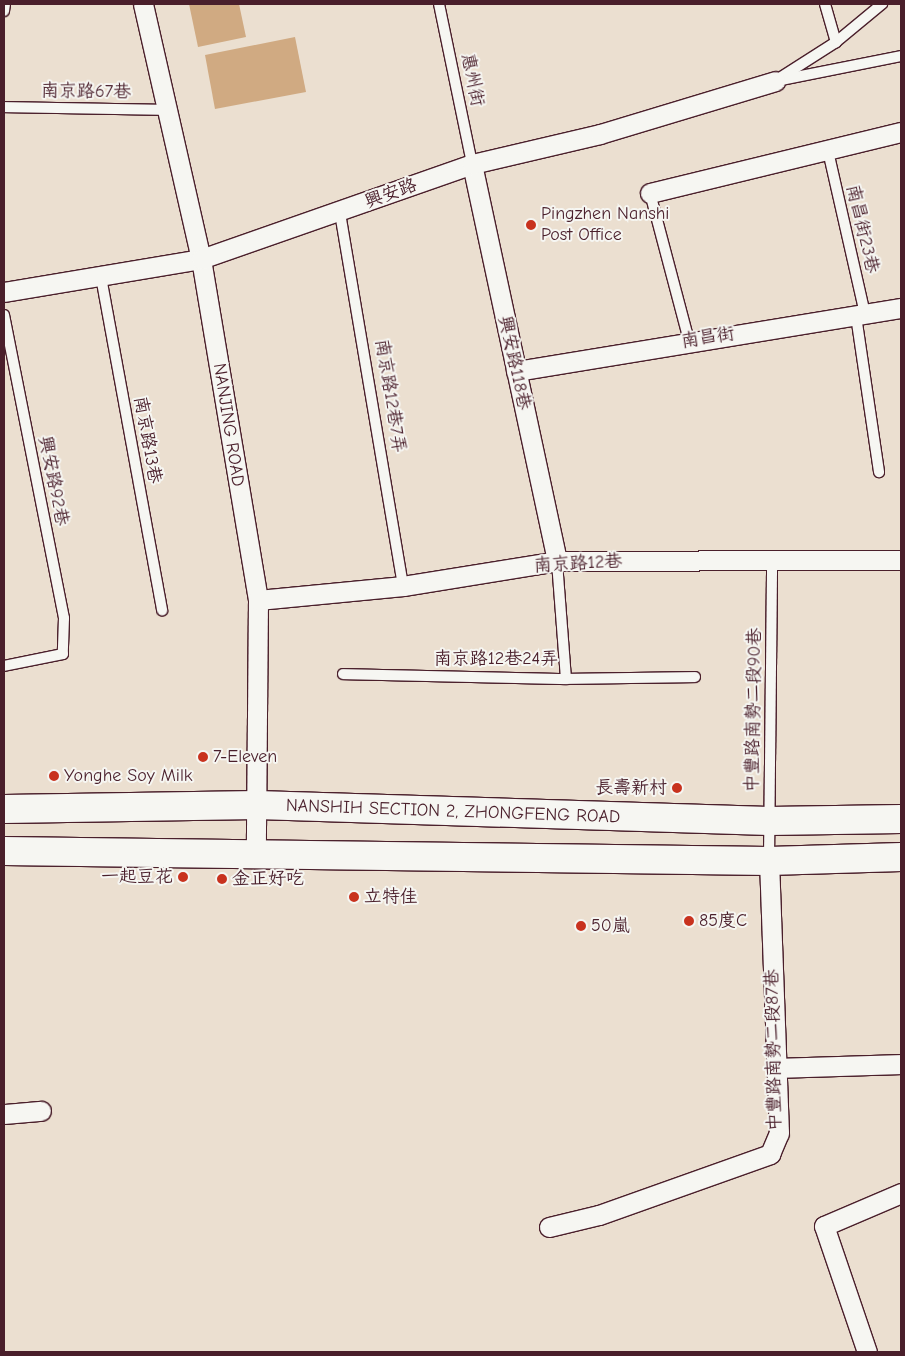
<!DOCTYPE html>
<meta charset="utf-8">
<style>
body{margin:0}
#map{position:relative;width:905px;height:1356px;overflow:hidden;background:#ebdfd0;font-family:"Comic Neue","LXGW WenKai TC",sans-serif}
div>[style]{position:absolute}
.building>*{inset:0;background:#d0aa82}
.roads{filter:drop-shadow(1px 0 #4a1f2b) drop-shadow(-1px 0 #4a1f2b) drop-shadow(0 1px #4a1f2b) drop-shadow(0 -1px #4a1f2b)}
.service>*{height:10px;margin:-5px;padding:0 5px;transform-origin:5px;border-radius:5px;background:#f6f6f2}
.minor>*{height:19px;margin:-9.5px;padding:0 9.5px;transform-origin:9.5px;border-radius:9.5px;background:#f6f6f2}
.secondary>*{height:28px;margin:-14px;padding:0 14px;transform-origin:14px;border-radius:14px;background:#f6f6f2}
.dots>*{width:14px;height:14px;translate:-50% -50%;box-sizing:border-box;border:2px solid #f6f6f2;border-radius:50%}
span{translate:-50% -50%;white-space:nowrap;text-align:center;line-height:1.15;-webkit-text-stroke:4px #f6f6f2;paint-order:stroke}
.street-label{font-size:18px;color:#4a1f2b}
.poi-label{font-size:18px;color:#4a1f2b}
.left{translate:0 -50%;text-align:left}
.right{translate:-100% -50%;text-align:right}
.frame{position:absolute;inset:0;border:5px solid #4a1f2b;pointer-events:none}
</style>
<div id="map">
<div class="building">
<i style="clip-path:polygon(189px 4px,239px 4px,246px 37px,198px 47px)"></i>
<i style="clip-path:polygon(295px 37px,306px 92px,215px 109px,205px 55px)"></i>
</div>
<div class="roads">
<div class="service">
<i style="left:439px;top:4px;width:163px;rotate:78.3deg"></i>
<i style="left:825px;top:4px;width:40px;rotate:74deg"></i>
<i style="left:4px;top:11px;width:7px;rotate:-82deg"></i>
<i style="left:781px;top:80px;width:122px;rotate:-11.3deg"></i>
<i style="left:775px;top:81px;width:72px;rotate:-32.6deg"></i>
<i style="left:836px;top:42px;width:60px;rotate:-39.6deg"></i>
<i style="left:4px;top:107px;width:164px;rotate:1deg"></i>
<i style="left:828px;top:151px;width:167px;rotate:77.2deg"></i>
<i style="left:650px;top:193px;width:153px;rotate:75.2deg"></i>
<i style="left:340px;top:213px;width:378px;rotate:80.4deg"></i>
<i style="left:101px;top:277px;width:339px;rotate:79.6deg"></i>
<i style="left:4px;top:315px;width:309px;rotate:78.8deg"></i>
<i style="left:64px;top:618px;width:36px;rotate:92deg"></i>
<i style="left:63px;top:654px;width:60px;rotate:168.5deg"></i>
<i style="left:856px;top:316px;width:158px;rotate:81.6deg"></i>
<i style="left:343px;top:674px;width:223px;rotate:1.3deg"></i>
<i style="left:566px;top:679px;width:118px;rotate:-94.4deg"></i>
<i style="left:566px;top:679px;width:129px;rotate:-0.9deg"></i>
<i style="left:769px;top:859px;width:299px;rotate:-89.4deg"></i>
</div>
<div class="minor">
<i style="left:143px;top:4px;width:262px;rotate:77.2deg"></i>
<i style="left:201px;top:259px;width:346px;rotate:80.5deg"></i>
<i style="left:258px;top:600px;width:253px;rotate:90.5deg"></i>
<i style="left:472px;top:164px;width:406px;rotate:77.9deg"></i>
<i style="left:650px;top:193px;width:258px;rotate:-13.7deg"></i>
<i style="left:4px;top:292px;width:200px;rotate:-9.5deg"></i>
<i style="left:201px;top:259px;width:287px;rotate:-19.3deg"></i>
<i style="left:472px;top:164px;width:131px;rotate:-13.2deg"></i>
<i style="left:600px;top:134px;width:183px;rotate:-16.8deg"></i>
<i style="left:516px;top:371px;width:390px;rotate:-9.3deg"></i>
<i style="left:258px;top:600px;width:146px;rotate:-5.5deg"></i>
<i style="left:403px;top:586px;width:156px;rotate:-9.2deg"></i>
<i style="left:557px;top:561px;width:344px;rotate:-0.2deg"></i>
<i style="left:776px;top:1068px;width:125px;rotate:-1.8deg"></i>
<i style="left:4px;top:1114px;width:37px;rotate:-5deg"></i>
<i style="left:549px;top:1227px;width:51px;rotate:-13.5deg"></i>
<i style="left:599px;top:1215px;width:182px;rotate:-19.6deg"></i>
<i style="left:770px;top:1154px;width:23px;rotate:-67deg"></i>
<i style="left:779px;top:1133px;width:272px;rotate:-92.1deg"></i>
<i style="left:867px;top:1352px;width:133px;rotate:-108.8deg"></i>
<i style="left:824px;top:1226px;width:84px;rotate:-23.2deg"></i>
</div>
<div class="secondary">
<i style="left:4px;top:809px;width:253px;rotate:-0.9deg"></i>
<i style="left:257px;top:805px;width:512px;rotate:1.79deg"></i>
<i style="left:769px;top:821px;width:132px;rotate:-0.9deg"></i>
<i style="left:4px;top:851px;width:765px;rotate:0.75deg"></i>
<i style="left:769px;top:861px;width:132px;rotate:-1.7deg"></i>
</div>
</div>
<div class="dots">
<i style="left:531px;top:225px;background:#c8321e"></i>
<i style="left:203px;top:757px;background:#c8321e"></i>
<i style="left:54px;top:776px;background:#c8321e"></i>
<i style="left:677px;top:788px;background:#c8321e"></i>
<i style="left:183px;top:877px;background:#c8321e"></i>
<i style="left:222px;top:879px;background:#c8321e"></i>
<i style="left:354px;top:897px;background:#c8321e"></i>
<i style="left:689px;top:921px;background:#c8321e"></i>
<i style="left:581px;top:926px;background:#c8321e"></i>
</div>
<div class="street-label">
<span style="left:472px;top:80px;rotate:78deg">惠州街</span>
<span style="left:86px;top:92px;rotate:1deg">南京路67巷</span>
<span style="left:391px;top:194px;rotate:-20deg">興安路</span>
<span style="left:862px;top:229px;rotate:77deg">南昌街23巷</span>
<span style="left:708px;top:338px;rotate:-9deg">南昌街</span>
<span style="left:514px;top:363px;rotate:78deg">興安路118巷</span>
<span style="left:390px;top:396px;rotate:81deg">南京路12巷7弄</span>
<span style="left:228px;top:425px;rotate:81deg">NANJING ROAD</span>
<span style="left:147px;top:440px;rotate:80deg">南京路13巷</span>
<span style="left:53px;top:481px;rotate:79deg">興安路92巷</span>
<span style="left:578px;top:564px;rotate:-3deg">南京路12巷</span>
<span style="left:496px;top:659px">南京路12巷24弄</span>
<span style="left:754px;top:710px;rotate:-89deg">中豐路南勢二段90巷</span>
<span style="left:453px;top:812px;rotate:2deg">NANSHIH SECTION 2, ZHONGFENG ROAD</span>
<span style="left:774px;top:1050px;rotate:-91deg">中豐路南勢二段87巷</span>
</div>
<div class="poi-label">
<span class="left" style="left:541px;top:225px">Pingzhen Nanshi<br>Post Office</span>
<span class="left" style="left:213px;top:757px">7-Eleven</span>
<span class="left" style="left:64px;top:776px">Yonghe Soy Milk</span>
<span class="right" style="left:667px;top:788px">長壽新村</span>
<span class="right" style="left:173px;top:877px">一起豆花</span>
<span class="left" style="left:232px;top:879px">金正好吃</span>
<span class="left" style="left:364px;top:897px">立特佳</span>
<span class="left" style="left:699px;top:921px">85度C</span>
<span class="left" style="left:591px;top:926px">50嵐</span>
</div>
<div class="frame"></div>
</div>
